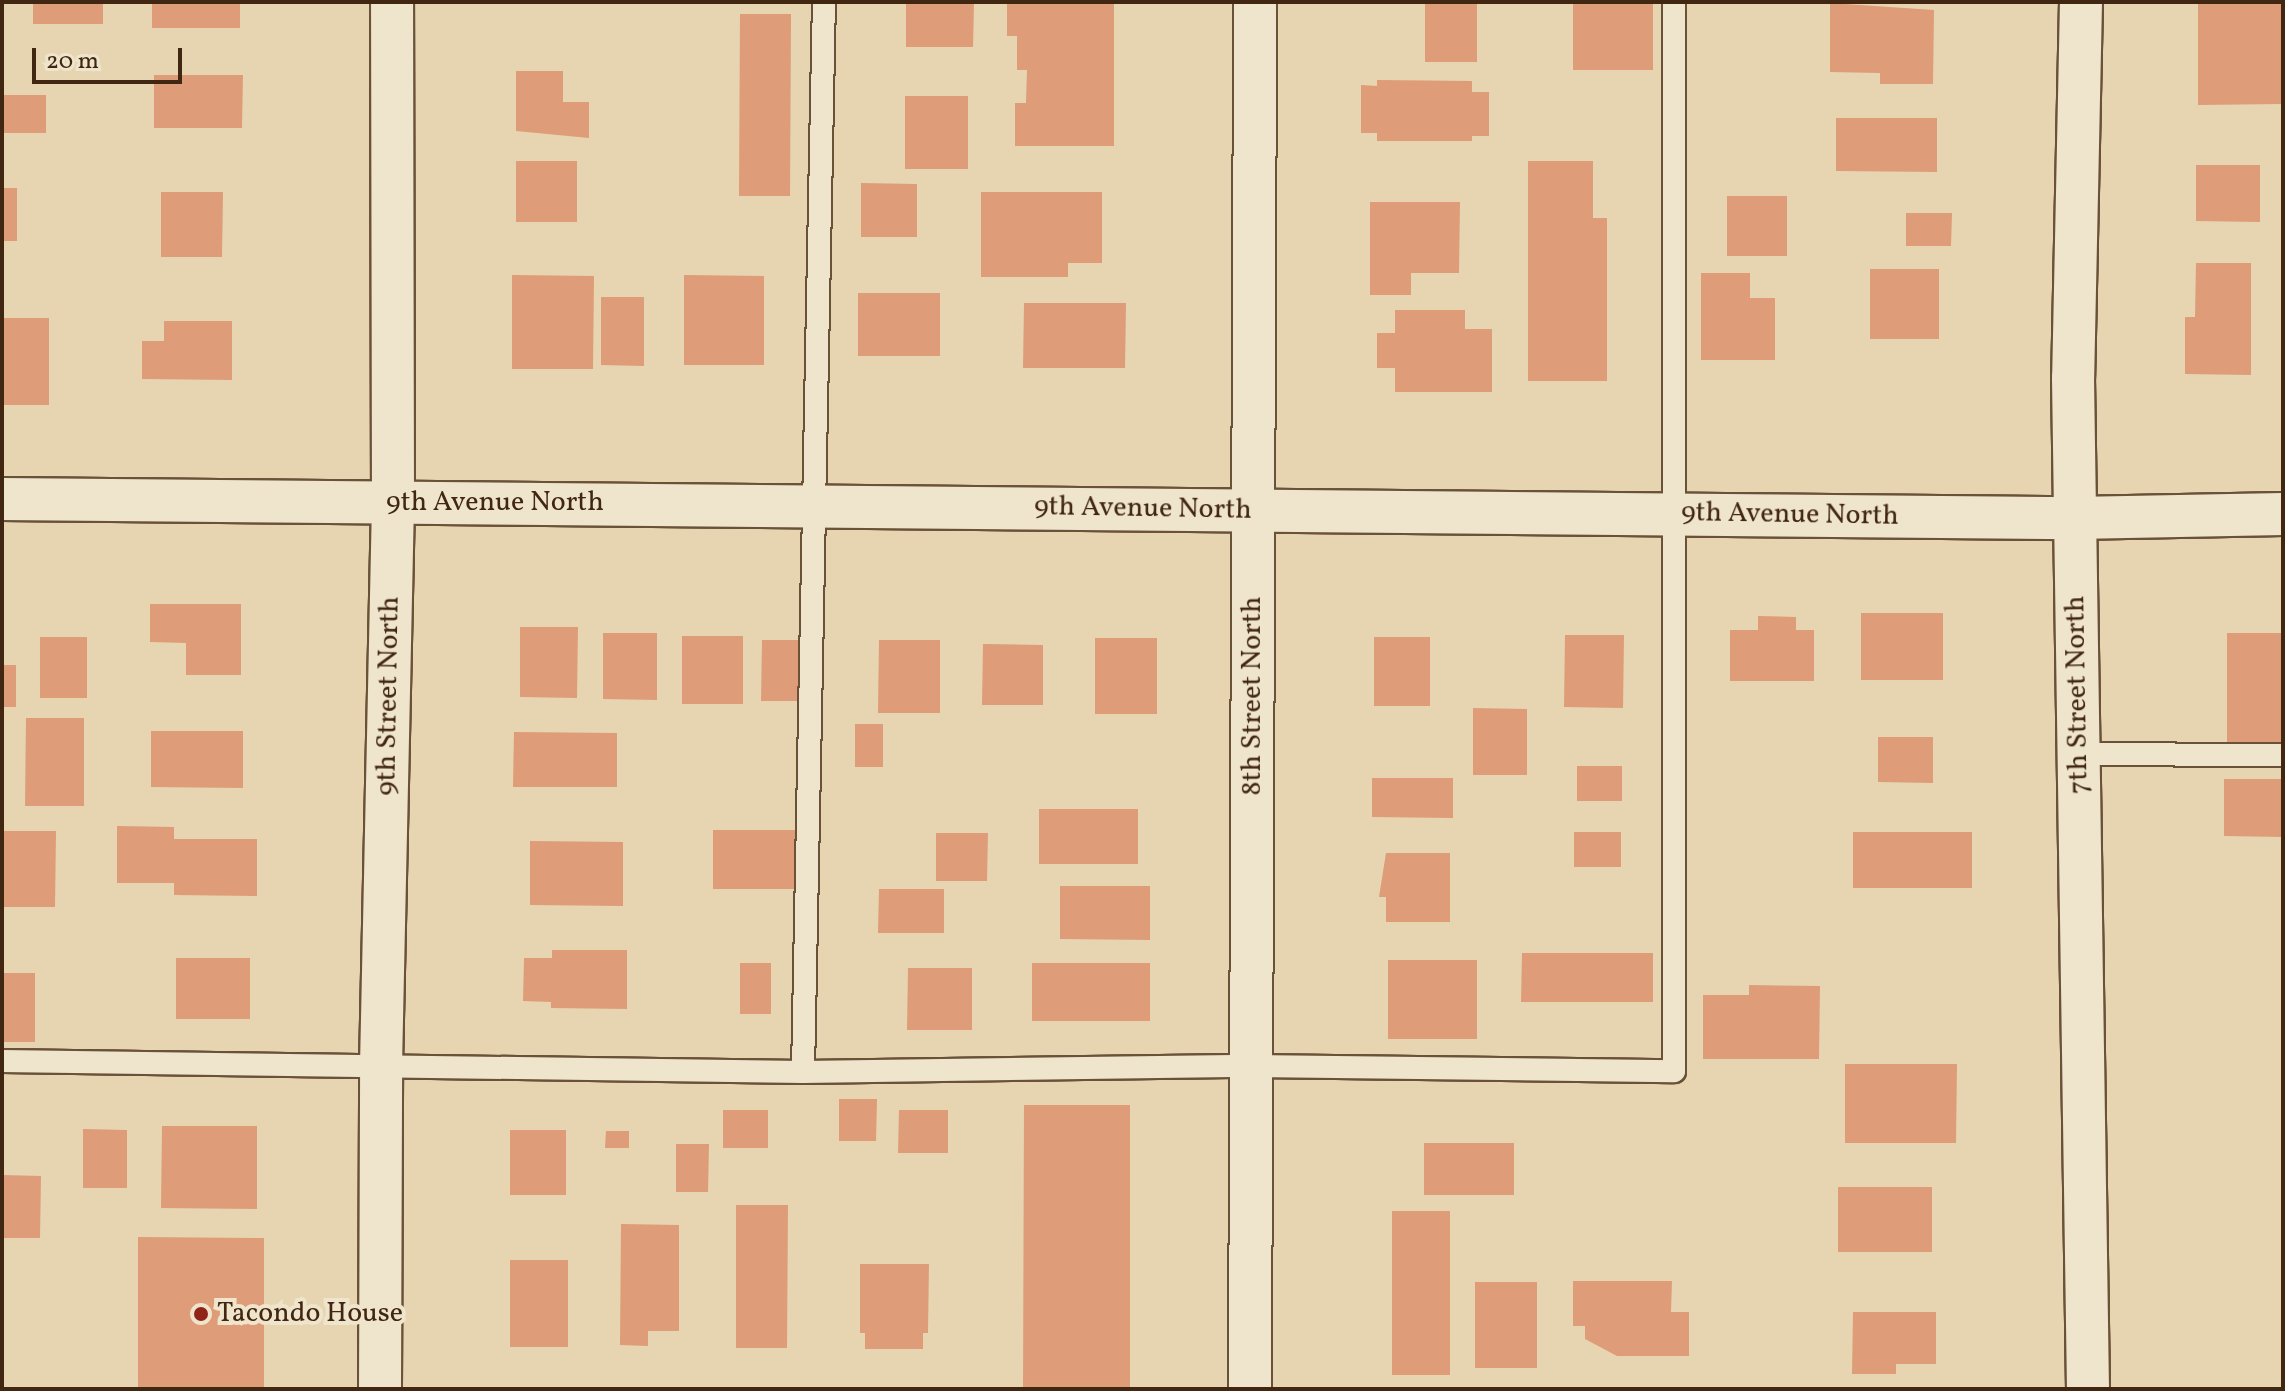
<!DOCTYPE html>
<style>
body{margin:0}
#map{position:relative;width:2285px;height:1391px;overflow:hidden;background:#e6d5b0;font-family:Vollkorn,serif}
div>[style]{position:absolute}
.building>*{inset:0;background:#de9c78}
.roads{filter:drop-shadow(2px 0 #6a5239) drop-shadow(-2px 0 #6a5239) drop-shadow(0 2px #6a5239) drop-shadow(0 -2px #6a5239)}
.lane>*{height:22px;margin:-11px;padding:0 11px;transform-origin:11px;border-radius:11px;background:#efe4cc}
.street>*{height:42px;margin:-21px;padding:0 21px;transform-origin:21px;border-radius:21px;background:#efe4cc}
.dots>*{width:22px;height:22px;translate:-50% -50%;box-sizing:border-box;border:4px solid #efe4cc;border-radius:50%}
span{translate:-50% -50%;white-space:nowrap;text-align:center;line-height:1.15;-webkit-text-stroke:8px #efe4cc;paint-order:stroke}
.street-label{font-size:28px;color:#412711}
.poi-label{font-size:28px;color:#412711}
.left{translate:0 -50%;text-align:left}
.frame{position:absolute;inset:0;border:4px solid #412711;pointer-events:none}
.scale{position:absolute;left:32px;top:48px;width:150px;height:36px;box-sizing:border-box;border:4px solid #412711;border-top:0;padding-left:10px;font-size:24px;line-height:28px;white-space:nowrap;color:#412711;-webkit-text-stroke:6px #efe4cc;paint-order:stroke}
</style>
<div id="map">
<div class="building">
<i style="clip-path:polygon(33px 2px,103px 2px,103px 24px,33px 24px)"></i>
<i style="clip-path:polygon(152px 2px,240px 2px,240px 28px,152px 28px)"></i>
<i style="clip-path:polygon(906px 2px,974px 2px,973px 47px,906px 47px)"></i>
<i style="clip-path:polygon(1007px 2px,1114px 2px,1114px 146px,1015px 146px,1015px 103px,1026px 103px,1027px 70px,1017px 70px,1017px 36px,1007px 36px)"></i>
<i style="clip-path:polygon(1573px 2px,1653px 2px,1653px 70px,1573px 70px)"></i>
<i style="clip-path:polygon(2198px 2px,2283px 2px,2283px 104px,2198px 105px)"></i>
<i style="clip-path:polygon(1425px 3px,1477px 3px,1477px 62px,1425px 62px)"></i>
<i style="clip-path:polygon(1830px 3px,1934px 10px,1933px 84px,1880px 84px,1880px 73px,1830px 72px)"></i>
<i style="clip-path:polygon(740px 14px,791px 14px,790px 196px,739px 196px)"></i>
<i style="clip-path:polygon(516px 71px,563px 71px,563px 102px,589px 102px,589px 138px,516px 131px)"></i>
<i style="clip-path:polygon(154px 75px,243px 75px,242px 128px,154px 128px)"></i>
<i style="clip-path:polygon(1377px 80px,1472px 81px,1472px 92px,1489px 92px,1489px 136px,1472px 136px,1472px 141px,1377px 141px,1377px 133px,1361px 133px,1361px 85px,1377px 86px)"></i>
<i style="clip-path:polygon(2px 95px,46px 95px,46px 133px,2px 133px)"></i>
<i style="clip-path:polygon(905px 96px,968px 96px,968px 169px,905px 169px)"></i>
<i style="clip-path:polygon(1836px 118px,1937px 118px,1937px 172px,1836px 171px)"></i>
<i style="clip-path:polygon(516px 161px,577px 161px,577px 222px,516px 222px)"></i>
<i style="clip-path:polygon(1528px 161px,1593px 161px,1593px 218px,1607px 218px,1607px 381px,1528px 381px)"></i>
<i style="clip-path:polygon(2196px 165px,2260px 165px,2260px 222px,2196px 221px)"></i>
<i style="clip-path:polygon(861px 183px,917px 184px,917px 237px,861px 237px)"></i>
<i style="clip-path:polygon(2px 188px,17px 188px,17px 241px,2px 241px)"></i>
<i style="clip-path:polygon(161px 192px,223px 192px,222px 257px,161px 257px)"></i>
<i style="clip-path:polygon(981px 192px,1102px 192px,1102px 263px,1068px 263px,1068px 277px,981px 277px)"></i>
<i style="clip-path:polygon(1727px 196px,1787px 196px,1787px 256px,1727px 256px)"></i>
<i style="clip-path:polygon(1370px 202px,1460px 202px,1459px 273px,1411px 273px,1411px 295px,1370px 295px)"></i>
<i style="clip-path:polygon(1906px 213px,1952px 213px,1951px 246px,1906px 246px)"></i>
<i style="clip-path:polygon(2196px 263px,2251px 263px,2251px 375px,2185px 374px,2185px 317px,2195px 317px)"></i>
<i style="clip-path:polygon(1870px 269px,1939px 269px,1939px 339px,1870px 339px)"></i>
<i style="clip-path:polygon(1701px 273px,1750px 273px,1750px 298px,1775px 298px,1775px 360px,1701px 360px)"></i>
<i style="clip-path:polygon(512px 275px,594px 276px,593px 369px,512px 369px)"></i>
<i style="clip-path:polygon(684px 275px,764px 276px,764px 365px,684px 365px)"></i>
<i style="clip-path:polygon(858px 293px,940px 293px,940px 356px,858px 356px)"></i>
<i style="clip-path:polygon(601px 297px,644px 297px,644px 366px,601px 365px)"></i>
<i style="clip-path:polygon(1024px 303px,1126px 303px,1125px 368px,1023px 368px)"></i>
<i style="clip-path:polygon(1395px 310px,1465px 310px,1465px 329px,1492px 329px,1492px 392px,1395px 392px,1395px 368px,1377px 368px,1377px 333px,1395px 333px)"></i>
<i style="clip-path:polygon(2px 318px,49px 318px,49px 405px,2px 405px)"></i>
<i style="clip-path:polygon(164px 321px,232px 321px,232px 380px,142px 379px,142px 341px,164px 341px)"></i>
<i style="clip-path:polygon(150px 604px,241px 604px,241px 675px,186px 675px,186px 643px,150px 642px)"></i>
<i style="clip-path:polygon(1861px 613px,1943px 613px,1943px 680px,1861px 680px)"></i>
<i style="clip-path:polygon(1758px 616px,1796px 617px,1796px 630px,1814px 630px,1814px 681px,1730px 681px,1730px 630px,1758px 630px)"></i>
<i style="clip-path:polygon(520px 627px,578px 627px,577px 698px,520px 697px)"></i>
<i style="clip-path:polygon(603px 633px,657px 633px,657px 700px,603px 699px)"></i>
<i style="clip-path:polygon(2227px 633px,2283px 633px,2283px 746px,2227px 745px)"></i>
<i style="clip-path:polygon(1565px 635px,1624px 635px,1623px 708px,1564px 707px)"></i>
<i style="clip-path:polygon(682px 636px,743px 636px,743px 704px,682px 704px)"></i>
<i style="clip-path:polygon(40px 637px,87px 637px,87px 698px,40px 698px)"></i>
<i style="clip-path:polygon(1374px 637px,1430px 637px,1430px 706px,1374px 706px)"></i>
<i style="clip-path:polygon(1095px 638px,1157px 638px,1157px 714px,1095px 714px)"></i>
<i style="clip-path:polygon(762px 640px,808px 640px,807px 701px,761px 701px)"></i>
<i style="clip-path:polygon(879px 640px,940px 640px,940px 713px,878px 713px)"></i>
<i style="clip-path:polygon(983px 644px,1043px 645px,1043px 705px,982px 705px)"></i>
<i style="clip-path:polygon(2px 665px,16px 665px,16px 707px,2px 707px)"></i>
<i style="clip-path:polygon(1473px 708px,1527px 709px,1527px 775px,1473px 775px)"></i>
<i style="clip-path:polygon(26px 718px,84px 718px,84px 806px,25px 806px)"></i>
<i style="clip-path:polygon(855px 724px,883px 724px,883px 767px,855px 767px)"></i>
<i style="clip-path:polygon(151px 731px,243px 731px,243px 788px,151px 787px)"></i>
<i style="clip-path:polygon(514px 732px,617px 733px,617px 787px,513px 787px)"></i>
<i style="clip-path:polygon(1878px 737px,1933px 737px,1933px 783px,1878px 782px)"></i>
<i style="clip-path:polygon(1577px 766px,1622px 766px,1622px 801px,1577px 801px)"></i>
<i style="clip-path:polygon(1372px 778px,1453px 778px,1453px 818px,1372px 817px)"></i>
<i style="clip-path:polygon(2224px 779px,2283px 779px,2283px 837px,2224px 836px)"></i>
<i style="clip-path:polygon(1039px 809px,1138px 809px,1138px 864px,1039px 864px)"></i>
<i style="clip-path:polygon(117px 826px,174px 827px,174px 839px,257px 839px,257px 896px,174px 895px,174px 883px,117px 883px)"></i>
<i style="clip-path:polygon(713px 830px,796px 830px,796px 889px,713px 889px)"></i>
<i style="clip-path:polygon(2px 831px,56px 831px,55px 907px,2px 907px)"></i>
<i style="clip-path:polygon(1574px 832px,1621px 832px,1621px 867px,1574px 867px)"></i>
<i style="clip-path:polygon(1853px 832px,1972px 832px,1972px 888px,1853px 888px)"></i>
<i style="clip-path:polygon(936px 833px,988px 833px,987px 881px,936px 881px)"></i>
<i style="clip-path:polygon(530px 841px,623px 842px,623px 906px,530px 905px)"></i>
<i style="clip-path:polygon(1386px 853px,1450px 853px,1450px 922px,1386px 922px,1386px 897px,1379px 897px)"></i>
<i style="clip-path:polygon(1060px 886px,1150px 886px,1150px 940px,1060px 939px)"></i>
<i style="clip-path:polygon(879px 889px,944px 889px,944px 933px,878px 933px)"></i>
<i style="clip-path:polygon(552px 950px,627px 950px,627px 1009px,551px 1008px,551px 1002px,523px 1001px,524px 958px,552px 958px)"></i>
<i style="clip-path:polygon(1522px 953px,1653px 953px,1653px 1002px,1521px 1002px)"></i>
<i style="clip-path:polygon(176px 958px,250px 958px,250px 1019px,176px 1019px)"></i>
<i style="clip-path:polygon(1388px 960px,1477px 960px,1477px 1039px,1388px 1039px)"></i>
<i style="clip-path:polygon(740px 963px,771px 963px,771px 1014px,740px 1014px)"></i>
<i style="clip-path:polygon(1032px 963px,1150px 963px,1150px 1021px,1032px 1021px)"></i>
<i style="clip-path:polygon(908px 968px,972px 968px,972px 1030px,907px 1030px)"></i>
<i style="clip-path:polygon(2px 973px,35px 973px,35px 1042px,2px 1042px)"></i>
<i style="clip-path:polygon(1749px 985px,1820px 986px,1819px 1059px,1703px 1059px,1703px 995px,1749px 995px)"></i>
<i style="clip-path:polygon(1845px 1064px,1957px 1064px,1956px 1143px,1845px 1143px)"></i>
<i style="clip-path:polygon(839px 1099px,877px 1099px,876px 1141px,839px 1141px)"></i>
<i style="clip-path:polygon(1024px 1105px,1130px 1105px,1130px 1389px,1023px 1389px)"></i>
<i style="clip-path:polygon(723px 1110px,768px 1110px,768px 1148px,723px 1148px)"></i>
<i style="clip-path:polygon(899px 1110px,948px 1110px,948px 1153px,898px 1153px)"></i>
<i style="clip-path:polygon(162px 1126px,257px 1126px,257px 1209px,161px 1208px)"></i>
<i style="clip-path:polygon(83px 1129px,127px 1130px,127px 1188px,83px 1188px)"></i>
<i style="clip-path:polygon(510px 1130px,566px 1130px,566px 1195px,510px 1195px)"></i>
<i style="clip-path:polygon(606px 1131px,629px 1131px,629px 1148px,605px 1148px)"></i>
<i style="clip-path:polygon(1424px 1143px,1514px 1143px,1514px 1195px,1424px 1195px)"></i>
<i style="clip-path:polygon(676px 1144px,709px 1144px,708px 1192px,676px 1192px)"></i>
<i style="clip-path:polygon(2px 1175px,41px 1176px,40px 1238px,2px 1238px)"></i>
<i style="clip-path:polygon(1838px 1187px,1932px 1187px,1932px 1252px,1838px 1252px)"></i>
<i style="clip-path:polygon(736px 1205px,788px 1205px,787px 1348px,736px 1348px)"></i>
<i style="clip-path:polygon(1392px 1211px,1450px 1211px,1450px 1375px,1392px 1375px)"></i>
<i style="clip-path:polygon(621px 1224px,679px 1225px,679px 1331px,648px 1331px,648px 1346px,620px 1345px)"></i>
<i style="clip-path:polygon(138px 1237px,264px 1238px,264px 1389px,138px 1389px)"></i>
<i style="clip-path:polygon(510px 1260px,568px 1260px,568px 1347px,510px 1347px)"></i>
<i style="clip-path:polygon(860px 1264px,929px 1264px,928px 1333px,923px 1333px,923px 1349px,865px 1349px,865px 1333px,860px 1333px)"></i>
<i style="clip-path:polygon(1573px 1281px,1672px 1281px,1671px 1312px,1689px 1312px,1689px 1356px,1617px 1356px,1585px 1339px,1585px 1326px,1573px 1326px)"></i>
<i style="clip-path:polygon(1475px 1282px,1537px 1282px,1537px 1368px,1475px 1368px)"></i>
<i style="clip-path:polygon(1853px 1312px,1936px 1312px,1936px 1364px,1896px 1364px,1896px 1374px,1852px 1374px)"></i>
</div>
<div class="roads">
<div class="lane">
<i style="left:2079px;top:754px;width:204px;rotate:0.3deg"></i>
<i style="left:2px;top:1061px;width:801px;rotate:0.79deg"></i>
<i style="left:803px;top:1072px;width:449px;rotate:-0.8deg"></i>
<i style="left:1252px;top:1066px;width:422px;rotate:0.7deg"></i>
<i style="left:1674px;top:1071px;width:1069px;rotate:-90deg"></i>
<i style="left:803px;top:1072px;width:1070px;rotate:-88.88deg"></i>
</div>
<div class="street">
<i style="left:2081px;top:2px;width:376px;rotate:91.2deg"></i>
<i style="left:2073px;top:378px;width:1011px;rotate:89.15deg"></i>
<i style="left:2px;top:499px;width:2073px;rotate:0.53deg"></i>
<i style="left:2075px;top:518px;width:208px;rotate:-1.1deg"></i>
<i style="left:380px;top:1389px;width:323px;rotate:-89.8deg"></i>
<i style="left:381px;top:1066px;width:564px;rotate:-88.78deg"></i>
<i style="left:393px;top:502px;width:500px;rotate:-90.11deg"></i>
<i style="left:1250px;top:1389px;width:1387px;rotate:-89.79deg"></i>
</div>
</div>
<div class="dots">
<i style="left:201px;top:1314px;background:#8f2418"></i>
</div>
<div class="street-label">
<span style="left:495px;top:503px">9th Avenue North</span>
<span style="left:1143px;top:509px;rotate:1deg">9th Avenue North</span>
<span style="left:1790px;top:515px;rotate:1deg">9th Avenue North</span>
<span style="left:2078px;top:695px;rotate:-91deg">7th Street North</span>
<span style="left:389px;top:696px;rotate:-89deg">9th Street North</span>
<span style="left:1253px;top:696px;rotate:-90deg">8th Street North</span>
</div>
<div class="poi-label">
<span class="left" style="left:217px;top:1314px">Tacondo House</span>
</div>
<div class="frame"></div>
<div class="scale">20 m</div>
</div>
